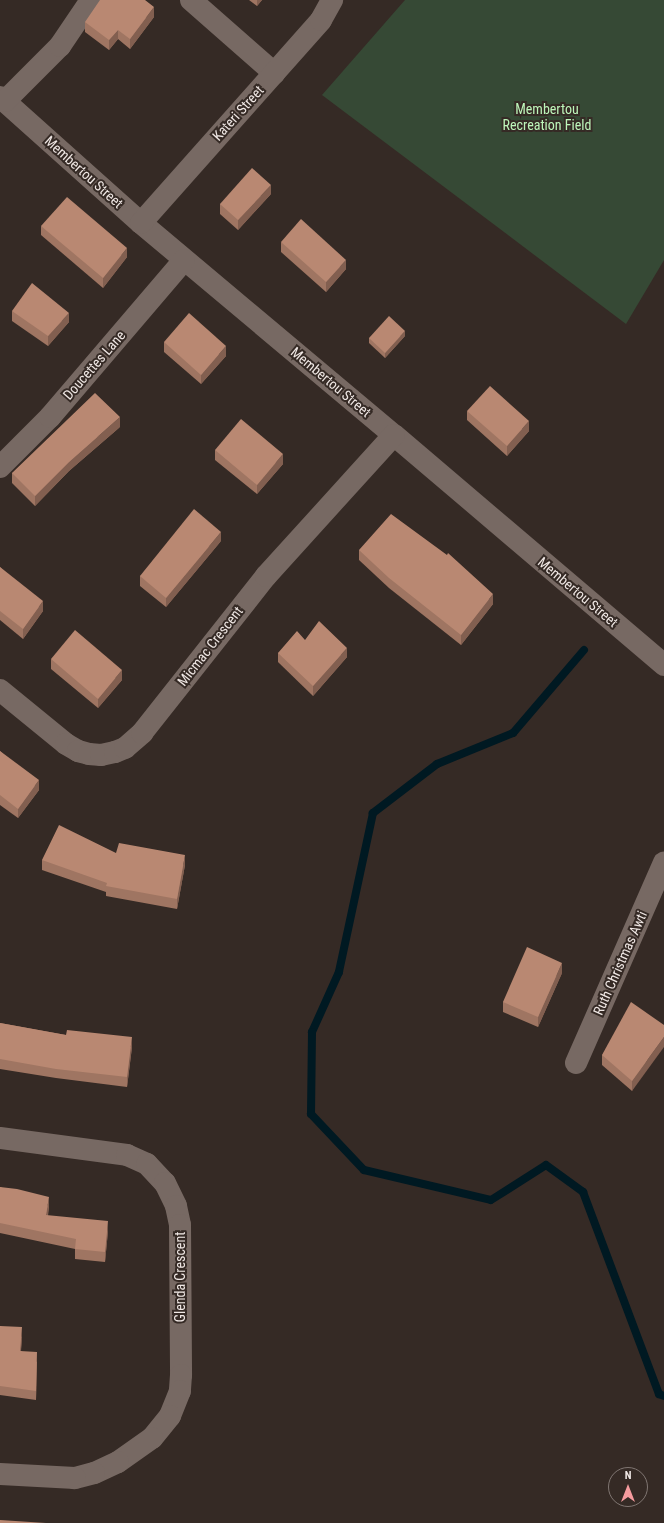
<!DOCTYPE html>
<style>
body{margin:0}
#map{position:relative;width:664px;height:1523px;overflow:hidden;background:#352a25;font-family:"Roboto Condensed",sans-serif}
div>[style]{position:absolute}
.green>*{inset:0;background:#364935}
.stream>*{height:8px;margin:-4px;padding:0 4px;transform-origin:4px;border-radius:4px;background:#001922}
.minor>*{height:22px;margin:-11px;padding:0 11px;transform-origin:11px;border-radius:11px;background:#776963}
.wall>*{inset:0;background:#9f7562}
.shaded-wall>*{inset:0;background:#825f50}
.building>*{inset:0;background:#b98872}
span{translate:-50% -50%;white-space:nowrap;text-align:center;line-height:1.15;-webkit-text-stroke:4px #352a25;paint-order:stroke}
.park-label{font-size:14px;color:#bdf5ba}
.street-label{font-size:14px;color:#f0e8e5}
.north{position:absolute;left:608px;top:1467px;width:40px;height:40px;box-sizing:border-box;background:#352a25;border:1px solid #807672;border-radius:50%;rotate:0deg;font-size:11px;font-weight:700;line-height:16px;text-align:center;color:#f0e8e5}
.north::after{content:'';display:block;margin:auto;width:14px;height:18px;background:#f59b9e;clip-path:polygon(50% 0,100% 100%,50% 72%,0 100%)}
</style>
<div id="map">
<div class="green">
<i style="clip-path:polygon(405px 0,664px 0,664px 260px,626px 324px,322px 95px)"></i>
</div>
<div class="stream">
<i style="left:584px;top:650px;width:109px;rotate:130.5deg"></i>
<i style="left:513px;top:733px;width:82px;rotate:157.8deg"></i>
<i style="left:437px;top:764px;width:81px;rotate:142.6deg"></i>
<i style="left:373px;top:813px;width:163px;rotate:102.1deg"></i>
<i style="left:339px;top:972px;width:66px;rotate:114.2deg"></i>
<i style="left:312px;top:1032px;width:82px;rotate:90.7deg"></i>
<i style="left:311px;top:1114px;width:77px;rotate:46.6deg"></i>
<i style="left:364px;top:1170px;width:130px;rotate:13.3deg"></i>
<i style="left:491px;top:1200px;width:65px;rotate:-32.5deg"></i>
<i style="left:546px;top:1165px;width:46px;rotate:36.1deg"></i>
<i style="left:583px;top:1192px;width:216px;rotate:69.4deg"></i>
<i style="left:659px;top:1394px;width:5px;rotate:22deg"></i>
</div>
<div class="minor">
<i style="left:191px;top:0;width:111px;rotate:41.3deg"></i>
<i style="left:0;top:97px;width:189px;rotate:41.8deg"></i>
<i style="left:141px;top:223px;width:330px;rotate:40deg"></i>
<i style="left:394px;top:435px;width:355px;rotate:40.4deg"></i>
<i style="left:5px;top:101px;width:78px;rotate:-45deg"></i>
<i style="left:60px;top:46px;width:55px;rotate:-56deg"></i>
<i style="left:141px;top:223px;width:271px;rotate:-48.4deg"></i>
<i style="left:321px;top:20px;width:23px;rotate:-61deg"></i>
<i style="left:0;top:467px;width:71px;rotate:-45deg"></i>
<i style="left:50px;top:417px;width:206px;rotate:-49.5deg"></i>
<i style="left:0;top:690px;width:85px;rotate:39.3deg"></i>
<i style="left:66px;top:744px;width:14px;rotate:30deg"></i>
<i style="left:78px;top:751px;width:11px;rotate:15deg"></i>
<i style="left:89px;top:754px;width:12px;rotate:5deg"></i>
<i style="left:101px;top:755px;width:14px;rotate:-12deg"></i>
<i style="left:115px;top:752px;width:11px;rotate:-22deg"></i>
<i style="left:125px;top:748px;width:23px;rotate:-41deg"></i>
<i style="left:142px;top:733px;width:200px;rotate:-51.7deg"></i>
<i style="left:266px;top:576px;width:190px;rotate:-47.8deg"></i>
<i style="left:576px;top:1063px;width:219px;rotate:-66.3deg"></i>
<i style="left:0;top:1138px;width:128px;rotate:7.6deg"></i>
<i style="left:127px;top:1155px;width:22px;rotate:24deg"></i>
<i style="left:147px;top:1164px;width:26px;rotate:47deg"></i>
<i style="left:165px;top:1183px;width:25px;rotate:64deg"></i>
<i style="left:176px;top:1206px;width:19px;rotate:78deg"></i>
<i style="left:180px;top:1225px;width:150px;rotate:89.6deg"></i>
<i style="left:181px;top:1375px;width:16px;rotate:94deg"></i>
<i style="left:180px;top:1391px;width:27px;rotate:112deg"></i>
<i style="left:170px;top:1416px;width:28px;rotate:129deg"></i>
<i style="left:152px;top:1438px;width:42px;rotate:144.8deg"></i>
<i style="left:118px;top:1462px;width:26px;rotate:155deg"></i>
<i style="left:94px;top:1473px;width:20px;rotate:165deg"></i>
<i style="left:75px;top:1478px;width:75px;rotate:-176.9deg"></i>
</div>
<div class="wall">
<i style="clip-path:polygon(249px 0,262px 0,257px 6px)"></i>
<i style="clip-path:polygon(154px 17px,130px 49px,118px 39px,109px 50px,85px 32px,85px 22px)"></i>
<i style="clip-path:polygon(271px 194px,238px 230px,220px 214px,220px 204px)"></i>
<i style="clip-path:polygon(41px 226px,127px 257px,103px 288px,41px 235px)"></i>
<i style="clip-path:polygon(281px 242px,346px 269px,326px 292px,281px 252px)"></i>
<i style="clip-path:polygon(12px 311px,69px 322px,48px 346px,12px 321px)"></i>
<i style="clip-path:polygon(405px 336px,385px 358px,369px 343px,369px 338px)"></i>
<i style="clip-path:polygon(164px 342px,226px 356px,201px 384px,164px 352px)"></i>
<i style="clip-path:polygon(467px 411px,529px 431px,507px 456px,467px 420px)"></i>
<i style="clip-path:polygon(120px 427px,69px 471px,35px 506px,12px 483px,12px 473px)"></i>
<i style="clip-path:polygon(215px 450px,283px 464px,257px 494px,215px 460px)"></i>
<i style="clip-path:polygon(221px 541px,166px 607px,140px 586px,140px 576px)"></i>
<i style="clip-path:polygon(359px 550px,447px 555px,493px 604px,461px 645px,389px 588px,359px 560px)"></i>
<i style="clip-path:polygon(0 567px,43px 611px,23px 639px,0 620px)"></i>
<i style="clip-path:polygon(305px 640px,347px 657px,313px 696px,278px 662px,278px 653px)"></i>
<i style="clip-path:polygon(51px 659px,122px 680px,98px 708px,51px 669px)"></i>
<i style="clip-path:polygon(0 751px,39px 790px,18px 818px,0 805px)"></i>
<i style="clip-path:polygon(116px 853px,185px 865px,177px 909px,106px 896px,106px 892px,42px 870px,42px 860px)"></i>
<i style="clip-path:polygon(562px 973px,538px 1027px,503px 1012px,503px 1002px)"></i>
<i style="clip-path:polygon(0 1023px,132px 1047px,127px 1087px,56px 1078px,0 1069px)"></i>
<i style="clip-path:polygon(664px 1025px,632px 1091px,602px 1065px,602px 1055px)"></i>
<i style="clip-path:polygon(0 1187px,49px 1206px,48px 1216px,108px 1231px,105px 1262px,75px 1259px,75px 1249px,0 1233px)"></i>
<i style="clip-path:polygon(0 1326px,22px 1337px,21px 1351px,37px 1362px,36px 1400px,0 1395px)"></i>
</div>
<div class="shaded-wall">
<i style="clip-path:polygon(257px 0,262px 0,257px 6px)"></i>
<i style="clip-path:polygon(154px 7px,154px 17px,130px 49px,130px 39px)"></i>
<i style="clip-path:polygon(118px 30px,118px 39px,109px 50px,109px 40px)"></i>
<i style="clip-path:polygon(271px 185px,271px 194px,238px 230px,238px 220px)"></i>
<i style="clip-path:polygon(127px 248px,127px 257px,103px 288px,103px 278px)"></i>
<i style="clip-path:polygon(346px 260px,346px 269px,326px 292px,326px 282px)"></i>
<i style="clip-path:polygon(69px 313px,69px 322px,48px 346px,48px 336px)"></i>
<i style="clip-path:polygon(405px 331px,405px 336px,385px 358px,385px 353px)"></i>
<i style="clip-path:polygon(226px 346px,226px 356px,201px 384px,201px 375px)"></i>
<i style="clip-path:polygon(120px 417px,120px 427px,69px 471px,35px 506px,35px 496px,69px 462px)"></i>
<i style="clip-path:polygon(529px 421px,529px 431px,507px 456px,507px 446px)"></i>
<i style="clip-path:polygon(283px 454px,283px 464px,257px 494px,257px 485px)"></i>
<i style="clip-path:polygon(221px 532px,221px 541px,166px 607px,166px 598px)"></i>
<i style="clip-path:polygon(493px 594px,493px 604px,461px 645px,461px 635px)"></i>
<i style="clip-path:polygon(43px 601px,43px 611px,23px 639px,23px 629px)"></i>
<i style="clip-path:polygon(347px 648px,347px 657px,313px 696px,313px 686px)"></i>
<i style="clip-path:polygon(122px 670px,122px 680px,98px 708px,98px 699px)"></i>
<i style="clip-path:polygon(39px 780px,39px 790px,18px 818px,18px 809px)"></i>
<i style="clip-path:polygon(185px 855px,185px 865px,177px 909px,177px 899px)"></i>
<i style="clip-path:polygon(562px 963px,562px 973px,538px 1027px,538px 1017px)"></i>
<i style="clip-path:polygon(132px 1037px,132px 1047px,127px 1087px,127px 1077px)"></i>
<i style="clip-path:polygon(664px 1037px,664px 1047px,632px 1091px,632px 1081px)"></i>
<i style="clip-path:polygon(49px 1197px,49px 1206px,46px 1225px,46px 1215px)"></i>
<i style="clip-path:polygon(108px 1221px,108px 1231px,105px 1262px,105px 1252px)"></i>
<i style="clip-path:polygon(22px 1327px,22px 1337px,20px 1360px,20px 1351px)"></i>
<i style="clip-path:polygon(37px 1352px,37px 1362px,36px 1400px,36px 1391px)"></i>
</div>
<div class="building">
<i style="clip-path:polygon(100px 0,145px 0,154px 7px,130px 39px,118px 30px,109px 40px,85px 22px)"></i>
<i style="clip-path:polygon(252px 168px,271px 185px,238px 220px,220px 204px)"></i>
<i style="clip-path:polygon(67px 197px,127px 248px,103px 278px,41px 226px)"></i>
<i style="clip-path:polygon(301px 219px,346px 260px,326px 282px,281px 242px)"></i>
<i style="clip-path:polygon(32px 283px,69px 313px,48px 336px,12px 311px)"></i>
<i style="clip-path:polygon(189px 313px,226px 346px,201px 375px,164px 342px)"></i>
<i style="clip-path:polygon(389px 316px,405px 331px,385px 353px,369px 338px)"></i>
<i style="clip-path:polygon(490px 386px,529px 421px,507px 446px,467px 411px)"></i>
<i style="clip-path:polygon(95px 393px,120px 417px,69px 462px,35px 496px,12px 473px)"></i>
<i style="clip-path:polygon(241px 419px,283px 454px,257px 485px,215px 450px)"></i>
<i style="clip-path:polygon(194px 509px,221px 532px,166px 598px,140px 576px)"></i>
<i style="clip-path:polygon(391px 514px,447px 555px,448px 553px,493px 594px,461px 635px,389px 578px,359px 550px)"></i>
<i style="clip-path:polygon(0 567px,43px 601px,23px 629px,0 611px)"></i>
<i style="clip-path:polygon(319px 621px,347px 648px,313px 686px,278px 653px,297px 631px,305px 640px)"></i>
<i style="clip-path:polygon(75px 630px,122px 670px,98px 699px,51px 659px)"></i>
<i style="clip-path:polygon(0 751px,39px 780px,18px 809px,0 795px)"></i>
<i style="clip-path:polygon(59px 825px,116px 853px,119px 843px,185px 855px,177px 899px,106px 886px,107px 883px,42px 860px)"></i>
<i style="clip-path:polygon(527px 947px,562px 963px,538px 1017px,503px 1002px)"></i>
<i style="clip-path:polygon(631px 1002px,664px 1025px,664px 1037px,632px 1081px,602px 1055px)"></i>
<i style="clip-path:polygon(0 1023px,66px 1035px,67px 1030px,132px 1037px,127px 1077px,56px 1069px,0 1059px)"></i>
<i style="clip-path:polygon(0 1187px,17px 1189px,49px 1197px,46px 1215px,108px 1221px,105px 1252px,75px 1249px,76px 1239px,0 1223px)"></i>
<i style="clip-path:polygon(0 1326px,22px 1327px,20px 1351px,37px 1352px,36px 1391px,0 1386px)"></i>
<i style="clip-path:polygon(0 1520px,46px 1523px,0 1523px)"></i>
</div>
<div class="park-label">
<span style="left:547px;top:117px">Membertou<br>Recreation Field</span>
</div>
<div class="street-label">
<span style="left:238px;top:113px;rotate:-48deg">Kateri Street</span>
<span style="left:84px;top:172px;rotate:42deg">Membertou Street</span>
<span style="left:94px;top:365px;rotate:-49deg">Doucettes Lane</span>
<span style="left:331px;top:382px;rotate:40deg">Membertou Street</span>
<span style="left:578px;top:592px;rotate:40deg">Membertou Street</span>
<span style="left:210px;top:646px;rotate:-52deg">Micmac Crescent</span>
<span style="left:620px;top:963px;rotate:-66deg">Ruth Christmas Awti</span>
<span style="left:180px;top:1277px;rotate:-90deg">Glenda Crescent</span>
</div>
<div class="north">N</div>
</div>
